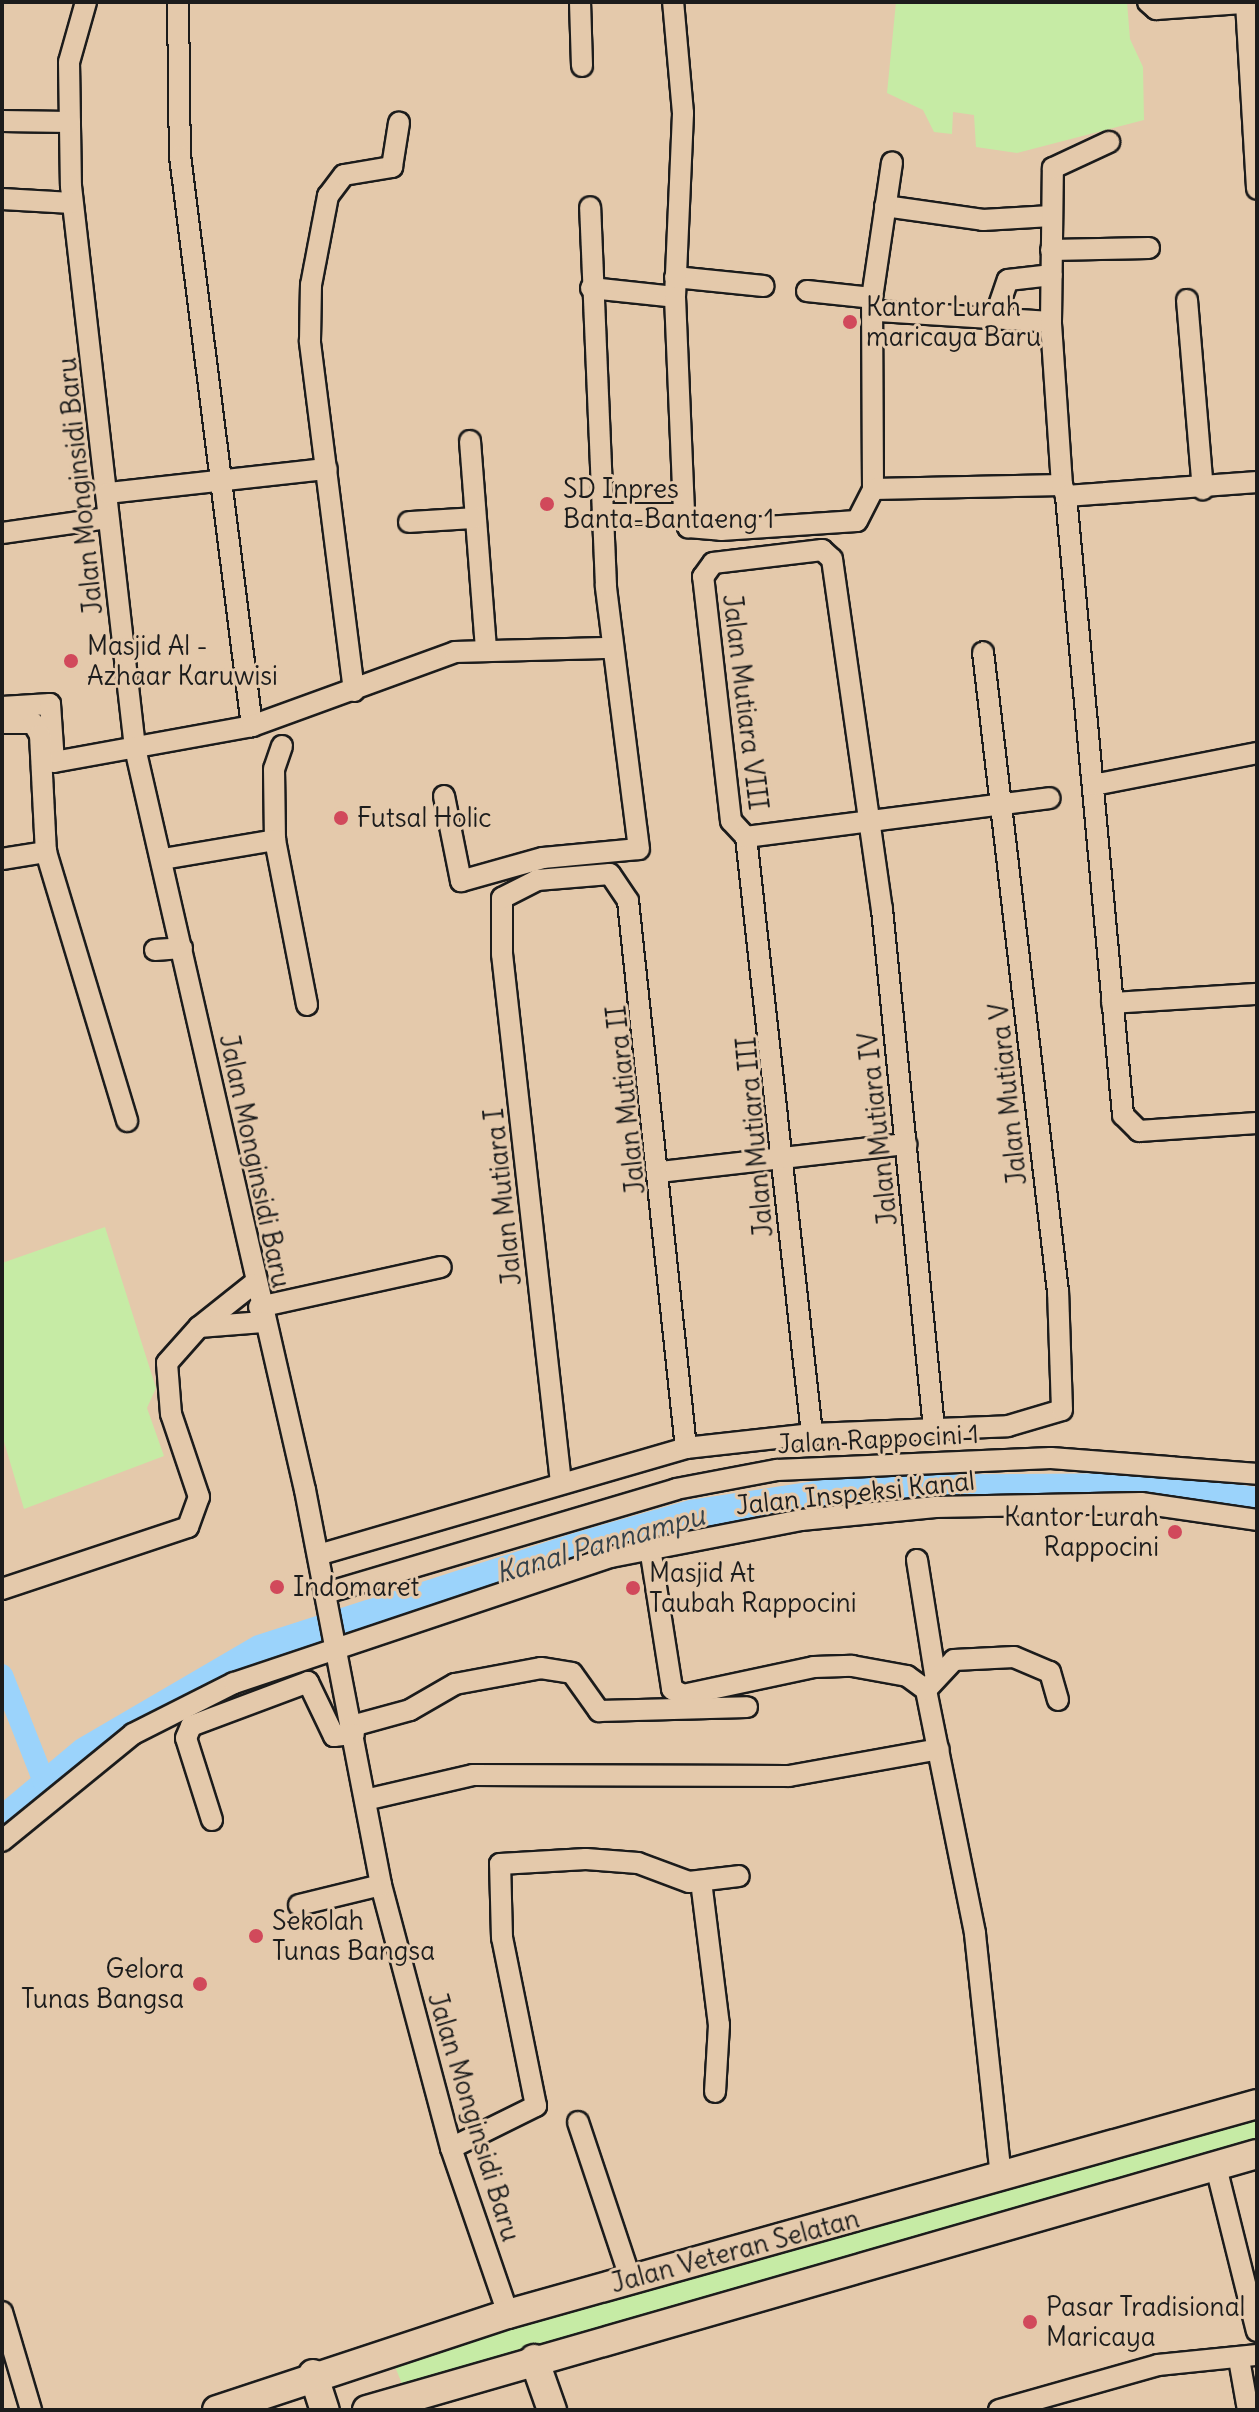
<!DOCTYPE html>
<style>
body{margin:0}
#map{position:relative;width:1259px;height:2412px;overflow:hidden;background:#e4c9ab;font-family:Delius,sans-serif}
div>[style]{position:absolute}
.green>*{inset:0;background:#c6eba5}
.water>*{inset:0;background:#9bd3fb}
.canal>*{height:22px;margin:-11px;padding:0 11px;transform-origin:11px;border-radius:11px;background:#9bd3fb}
.roads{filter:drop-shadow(2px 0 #1c1c1c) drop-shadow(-2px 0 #1c1c1c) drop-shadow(0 2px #1c1c1c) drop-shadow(0 -2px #1c1c1c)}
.street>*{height:20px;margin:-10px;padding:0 10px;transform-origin:10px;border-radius:10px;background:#e4c9ab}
.secondary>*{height:28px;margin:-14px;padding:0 14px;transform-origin:14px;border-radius:14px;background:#e4c9ab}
.dots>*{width:22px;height:22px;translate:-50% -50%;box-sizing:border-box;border:4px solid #e4c9ab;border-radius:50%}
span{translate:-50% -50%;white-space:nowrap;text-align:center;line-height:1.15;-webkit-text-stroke:6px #e4c9ab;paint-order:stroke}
.poi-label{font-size:26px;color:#1c1c1c}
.left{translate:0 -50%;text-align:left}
.right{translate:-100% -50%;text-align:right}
.street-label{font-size:26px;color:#1c1c1c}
.water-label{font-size:28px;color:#354149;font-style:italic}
.frame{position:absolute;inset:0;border:4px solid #1c1c1c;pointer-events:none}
</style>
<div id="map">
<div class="green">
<i style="clip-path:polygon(896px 2px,1127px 2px,1130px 39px,1143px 67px,1144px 120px,1017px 153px,976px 147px,974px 115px,953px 112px,952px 134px,934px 132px,923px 110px,887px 93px)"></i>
<i style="clip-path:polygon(105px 1227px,156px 1388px,147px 1408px,164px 1456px,24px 1509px,2px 1435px,2px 1263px)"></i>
<i style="clip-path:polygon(1257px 2117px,1257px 2149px,406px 2394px,392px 2359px)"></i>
</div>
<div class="water">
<i style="clip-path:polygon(1153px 1473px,1257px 1487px,1257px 1513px,1125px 1496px,919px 1496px,719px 1524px,158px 1715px,2px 1834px,2px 1802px,76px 1740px,254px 1636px,577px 1532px,689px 1500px,854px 1475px)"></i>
</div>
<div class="canal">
<i style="left:2px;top:1675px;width:117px;rotate:68.5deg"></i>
</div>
<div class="roads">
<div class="street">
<i style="left:86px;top:2px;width:62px;rotate:105.8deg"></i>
<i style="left:69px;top:62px;width:124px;rotate:89.1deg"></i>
<i style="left:71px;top:186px;width:566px;rotate:83.5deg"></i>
<i style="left:135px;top:748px;width:761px;rotate:77.1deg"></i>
<i style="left:305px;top:1490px;width:402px;rotate:79.1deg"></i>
<i style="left:381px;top:1885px;width:272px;rotate:75.1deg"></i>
<i style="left:451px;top:2148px;width:176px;rotate:71deg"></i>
<i style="left:178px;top:2px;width:154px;rotate:89.3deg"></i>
<i style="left:180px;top:156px;width:575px;rotate:82.8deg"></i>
<i style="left:580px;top:2px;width:64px;rotate:88.2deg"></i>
<i style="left:1148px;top:2px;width:11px;rotate:41deg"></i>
<i style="left:1156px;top:9px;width:101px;rotate:-4deg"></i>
<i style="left:1246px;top:3px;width:186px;rotate:86.6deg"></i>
<i style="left:2px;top:121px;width:68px;rotate:0.8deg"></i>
<i style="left:2px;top:199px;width:70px;rotate:3.3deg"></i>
<i style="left:885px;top:206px;width:99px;rotate:8.1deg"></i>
<i style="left:983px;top:220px;width:68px;rotate:-3.4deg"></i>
<i style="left:1051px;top:250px;width:98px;rotate:-1.2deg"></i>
<i style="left:675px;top:277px;width:89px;rotate:5.8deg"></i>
<i style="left:591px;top:288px;width:84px;rotate:6.1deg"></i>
<i style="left:675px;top:297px;width:184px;rotate:-87.5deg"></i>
<i style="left:683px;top:113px;width:111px;rotate:-95.1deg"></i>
<i style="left:807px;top:291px;width:65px;rotate:6.1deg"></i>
<i style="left:675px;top:297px;width:217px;rotate:87.6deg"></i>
<i style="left:1187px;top:300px;width:190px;rotate:85.2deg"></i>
<i style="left:878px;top:311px;width:173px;rotate:3.6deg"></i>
<i style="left:995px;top:317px;width:39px;rotate:-71deg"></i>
<i style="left:1008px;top:280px;width:44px;rotate:-6.5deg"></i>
<i style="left:470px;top:441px;width:209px;rotate:85.6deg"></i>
<i style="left:1062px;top:485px;width:163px;rotate:-93.9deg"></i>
<i style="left:1051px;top:322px;width:154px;rotate:-89.3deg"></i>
<i style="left:1053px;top:168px;width:62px;rotate:-24.9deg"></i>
<i style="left:873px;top:489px;width:191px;rotate:-90.3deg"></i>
<i style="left:872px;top:298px;width:137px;rotate:-81.6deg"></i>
<i style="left:108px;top:493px;width:220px;rotate:-6.3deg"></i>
<i style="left:1066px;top:496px;width:622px;rotate:84.74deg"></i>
<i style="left:1123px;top:1115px;width:23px;rotate:45deg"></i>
<i style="left:1139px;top:1131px;width:118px;rotate:-3.9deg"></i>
<i style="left:602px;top:514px;width:82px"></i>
<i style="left:684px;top:514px;width:14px;rotate:73deg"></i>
<i style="left:688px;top:527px;width:33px;rotate:5deg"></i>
<i style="left:721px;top:530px;width:136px;rotate:-3.8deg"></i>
<i style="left:857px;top:521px;width:36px;rotate:-63deg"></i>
<i style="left:873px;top:489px;width:189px;rotate:-1.2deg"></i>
<i style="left:1062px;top:485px;width:12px;rotate:70deg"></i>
<i style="left:1066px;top:496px;width:192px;rotate:-4.2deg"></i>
<i style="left:409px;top:522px;width:66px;rotate:-3.5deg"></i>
<i style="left:2px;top:533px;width:107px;rotate:-8.1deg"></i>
<i style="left:354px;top:691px;width:353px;rotate:-97.2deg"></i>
<i style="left:310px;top:341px;width:56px;rotate:-89deg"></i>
<i style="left:311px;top:285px;width:91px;rotate:-79.2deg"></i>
<i style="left:328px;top:196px;width:26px;rotate:-53deg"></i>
<i style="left:344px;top:175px;width:49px;rotate:-9.5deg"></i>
<i style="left:392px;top:167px;width:45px;rotate:-81deg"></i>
<i style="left:2px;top:707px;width:48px;rotate:-3.6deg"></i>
<i style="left:50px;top:704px;width:58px;rotate:86.1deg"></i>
<i style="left:54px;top:762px;width:201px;rotate:-10.3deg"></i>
<i style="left:252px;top:726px;width:216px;rotate:-20deg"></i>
<i style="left:455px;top:652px;width:158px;rotate:-1.5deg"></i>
<i style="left:2px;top:723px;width:31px"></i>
<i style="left:33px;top:723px;width:14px;rotate:60deg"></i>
<i style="left:40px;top:735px;width:117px;rotate:87.1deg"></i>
<i style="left:46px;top:852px;width:281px;rotate:73.2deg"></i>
<i style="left:282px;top:746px;width:24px;rotate:109deg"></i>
<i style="left:274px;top:769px;width:71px;rotate:89.2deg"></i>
<i style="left:275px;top:840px;width:168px;rotate:79deg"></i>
<i style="left:1094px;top:785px;width:166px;rotate:-11.1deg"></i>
<i style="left:444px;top:796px;width:87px;rotate:78.7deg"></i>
<i style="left:461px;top:881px;width:85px;rotate:-15.7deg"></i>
<i style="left:543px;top:858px;width:96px;rotate:-5.4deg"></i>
<i style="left:639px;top:849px;width:265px;rotate:-97.2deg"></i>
<i style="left:606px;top:586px;width:379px;rotate:-92.4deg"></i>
<i style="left:746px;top:837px;width:22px;rotate:-133deg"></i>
<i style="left:731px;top:821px;width:246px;rotate:-96.5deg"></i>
<i style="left:703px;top:577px;width:17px;rotate:-54deg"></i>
<i style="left:713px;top:563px;width:110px;rotate:-6.8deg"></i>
<i style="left:822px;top:550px;width:13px;rotate:42deg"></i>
<i style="left:832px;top:559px;width:354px;rotate:81.9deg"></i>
<i style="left:882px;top:909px;width:522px;rotate:84.28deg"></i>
<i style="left:746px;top:837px;width:601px;rotate:83.69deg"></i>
<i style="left:746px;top:837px;width:306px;rotate:-7.3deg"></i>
<i style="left:2px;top:859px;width:45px;rotate:-9deg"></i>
<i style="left:163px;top:859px;width:114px;rotate:-9.6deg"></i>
<i style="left:155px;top:950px;width:27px;rotate:-4deg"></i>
<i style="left:1112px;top:1003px;width:145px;rotate:-3.6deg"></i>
<i style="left:660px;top:1172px;width:248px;rotate:-6.5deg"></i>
<i style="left:259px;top:1307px;width:186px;rotate:-12.4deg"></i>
<i style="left:199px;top:1327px;width:69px;rotate:-38.5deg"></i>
<i style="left:561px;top:1483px;width:532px;rotate:-96.36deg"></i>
<i style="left:502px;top:954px;width:56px;rotate:-90deg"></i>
<i style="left:502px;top:898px;width:39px;rotate:-27deg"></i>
<i style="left:537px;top:880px;width:73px;rotate:-4.7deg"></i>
<i style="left:610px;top:874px;width:32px;rotate:56deg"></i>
<i style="left:628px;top:901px;width:550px;rotate:83.95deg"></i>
<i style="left:650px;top:1548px;width:143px;rotate:81.1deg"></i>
<i style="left:672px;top:1689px;width:13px;rotate:29deg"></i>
<i style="left:683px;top:1695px;width:134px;rotate:-12.1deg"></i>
<i style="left:814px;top:1667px;width:38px;rotate:-2deg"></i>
<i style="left:852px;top:1666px;width:56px;rotate:10.3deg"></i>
<i style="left:907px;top:1676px;width:24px;rotate:36deg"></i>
<i style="left:926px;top:1690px;width:249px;rotate:78.6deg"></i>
<i style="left:975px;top:1934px;width:244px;rotate:83.9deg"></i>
<i style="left:318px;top:1555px;width:383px;rotate:-16.2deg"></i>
<i style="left:686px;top:1448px;width:127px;rotate:-6.3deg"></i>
<i style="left:812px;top:1434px;width:196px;rotate:-2.3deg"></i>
<i style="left:1008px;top:1426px;width:56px;rotate:-16.5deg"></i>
<i style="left:1062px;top:1410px;width:118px;rotate:-91.9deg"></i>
<i style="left:1058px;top:1292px;width:644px;rotate:-96.68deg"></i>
<i style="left:917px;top:1560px;width:115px;rotate:81deg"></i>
<i style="left:2px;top:1589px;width:196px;rotate:-18.4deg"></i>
<i style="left:188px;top:1527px;width:32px;rotate:-70deg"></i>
<i style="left:199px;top:1497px;width:88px;rotate:-108.6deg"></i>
<i style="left:171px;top:1414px;width:51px;rotate:-94.5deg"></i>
<i style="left:167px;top:1363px;width:48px;rotate:-48.4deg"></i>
<i style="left:199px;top:1327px;width:64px;rotate:-4.5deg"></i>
<i style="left:326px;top:1593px;width:365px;rotate:-16.5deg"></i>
<i style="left:676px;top:1489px;width:103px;rotate:-10.7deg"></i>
<i style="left:777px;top:1470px;width:274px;rotate:-2.5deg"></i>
<i style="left:1051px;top:1458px;width:207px;rotate:4.4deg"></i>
<i style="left:926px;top:1690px;width:41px;rotate:-47deg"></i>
<i style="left:954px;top:1660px;width:60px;rotate:-2.9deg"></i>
<i style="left:1014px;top:1657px;width:39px;rotate:23deg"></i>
<i style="left:1050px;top:1672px;width:29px;rotate:74deg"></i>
<i style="left:352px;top:1726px;width:60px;rotate:-15.4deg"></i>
<i style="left:410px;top:1710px;width:52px;rotate:-30deg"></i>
<i style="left:455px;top:1684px;width:87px;rotate:-10.5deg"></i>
<i style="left:541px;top:1668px;width:31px;rotate:9deg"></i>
<i style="left:572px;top:1673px;width:47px;rotate:54.6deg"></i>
<i style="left:599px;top:1711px;width:148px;rotate:-1.5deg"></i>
<i style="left:365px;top:1800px;width:111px;rotate:-13deg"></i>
<i style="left:473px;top:1775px;width:316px;rotate:0.2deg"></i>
<i style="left:789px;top:1776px;width:152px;rotate:-10.2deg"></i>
<i style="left:212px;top:1820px;width:86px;rotate:-107.6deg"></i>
<i style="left:186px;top:1738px;width:13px;rotate:-67deg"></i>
<i style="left:191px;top:1726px;width:125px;rotate:-20.6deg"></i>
<i style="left:308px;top:1682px;width:60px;rotate:64.3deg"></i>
<i style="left:334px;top:1736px;width:20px;rotate:-6deg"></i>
<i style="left:2px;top:1841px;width:169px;rotate:-39.2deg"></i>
<i style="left:133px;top:1734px;width:113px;rotate:-26.8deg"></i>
<i style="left:234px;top:1683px;width:397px;rotate:-18.5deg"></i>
<i style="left:611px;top:1557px;width:194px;rotate:-11deg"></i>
<i style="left:801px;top:1520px;width:135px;rotate:-5.5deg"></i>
<i style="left:935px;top:1507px;width:206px;rotate:-1.1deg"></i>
<i style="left:1141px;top:1503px;width:117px;rotate:8.3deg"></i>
<i style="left:701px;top:1881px;width:145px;rotate:82.9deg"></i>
<i style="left:719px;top:2025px;width:67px;rotate:93.4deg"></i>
<i style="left:299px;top:1905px;width:84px;rotate:-13.7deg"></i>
<i style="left:578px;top:2122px;width:167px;rotate:71.5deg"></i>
<i style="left:451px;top:2148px;width:95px;rotate:-26.3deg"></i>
<i style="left:536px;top:2106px;width:171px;rotate:-101.4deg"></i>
<i style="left:502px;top:1938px;width:74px;rotate:-91.5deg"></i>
<i style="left:500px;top:1864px;width:86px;rotate:-3.3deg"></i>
<i style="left:586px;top:1859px;width:52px;rotate:4.4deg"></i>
<i style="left:638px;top:1863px;width:54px;rotate:20.4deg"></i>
<i style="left:689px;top:1882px;width:50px;rotate:-6.8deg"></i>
<i style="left:1216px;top:2167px;width:169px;rotate:76deg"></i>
<i style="left:2px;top:2312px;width:102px;rotate:73.5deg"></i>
<i style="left:1239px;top:2359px;width:52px;rotate:80deg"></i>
<i style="left:999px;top:2410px;width:165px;rotate:-15.8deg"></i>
<i style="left:1158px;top:2365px;width:100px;rotate:-5.8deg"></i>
</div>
<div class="secondary">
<i style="left:534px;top:2359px;width:54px;rotate:70.6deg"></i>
<i style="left:313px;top:2374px;width:38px;rotate:72deg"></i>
<i style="left:217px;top:2410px;width:306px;rotate:-18.3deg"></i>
<i style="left:508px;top:2314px;width:778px;rotate:-15.66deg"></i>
<i style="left:367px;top:2410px;width:926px;rotate:-16.05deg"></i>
</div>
</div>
<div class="dots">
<i style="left:850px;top:322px;background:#d1495b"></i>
<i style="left:547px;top:504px;background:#d1495b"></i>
<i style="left:71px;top:661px;background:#d1495b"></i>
<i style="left:341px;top:818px;background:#d1495b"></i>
<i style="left:1175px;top:1532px;background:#d1495b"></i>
<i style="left:277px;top:1587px;background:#d1495b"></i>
<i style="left:633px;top:1588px;background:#d1495b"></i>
<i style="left:256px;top:1936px;background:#d1495b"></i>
<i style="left:200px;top:1984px;background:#d1495b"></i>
<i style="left:1030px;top:2322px;background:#d1495b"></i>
</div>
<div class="poi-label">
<span class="left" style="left:866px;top:322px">Kantor Lurah<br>maricaya Baru</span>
<span class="left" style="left:563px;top:504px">SD Inpres<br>Banta-Bantaeng 1</span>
<span class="left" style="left:87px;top:661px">Masjid Al -<br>Azhaar Karuwisi</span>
<span class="left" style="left:357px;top:818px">Futsal Holic</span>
<span class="right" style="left:1159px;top:1532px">Kantor Lurah<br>Rappocini</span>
<span class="left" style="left:649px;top:1588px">Masjid At<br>Taubah Rappocini</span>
<span class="left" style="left:293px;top:1587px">Indomaret</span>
<span class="left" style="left:272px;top:1936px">Sekolah<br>Tunas Bangsa</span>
<span class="right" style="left:184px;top:1984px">Gelora<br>Tunas Bangsa</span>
<span class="left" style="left:1046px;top:2322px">Pasar Tradisional<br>Maricaya</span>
</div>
<div class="street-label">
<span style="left:80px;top:486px;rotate:-96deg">Jalan Monginsidi Baru</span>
<span style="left:745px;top:702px;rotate:83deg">Jalan Mutiara VIII</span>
<span style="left:1008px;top:1094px;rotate:-96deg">Jalan Mutiara V</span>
<span style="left:626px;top:1100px;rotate:-96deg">Jalan Mutiara II</span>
<span style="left:878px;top:1129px;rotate:-96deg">Jalan Mutiara IV</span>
<span style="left:755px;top:1137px;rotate:-95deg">Jalan Mutiara III</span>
<span style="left:255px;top:1161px;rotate:78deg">Jalan Monginsidi Baru</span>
<span style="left:503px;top:1197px;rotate:-96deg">Jalan Mutiara I</span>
<span style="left:878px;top:1439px;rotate:-3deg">Jalan Rappocini 1</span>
<span style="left:855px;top:1493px;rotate:-6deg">Jalan Inspeksi Kanal</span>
<span style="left:474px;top:2117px;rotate:73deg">Jalan Monginsidi Baru</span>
<span style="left:735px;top:2251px;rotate:-15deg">Jalan Veteran Selatan</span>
</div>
<div class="water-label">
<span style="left:600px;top:1544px;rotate:-16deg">Kanal Pannampu</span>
</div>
<div class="frame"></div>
</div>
